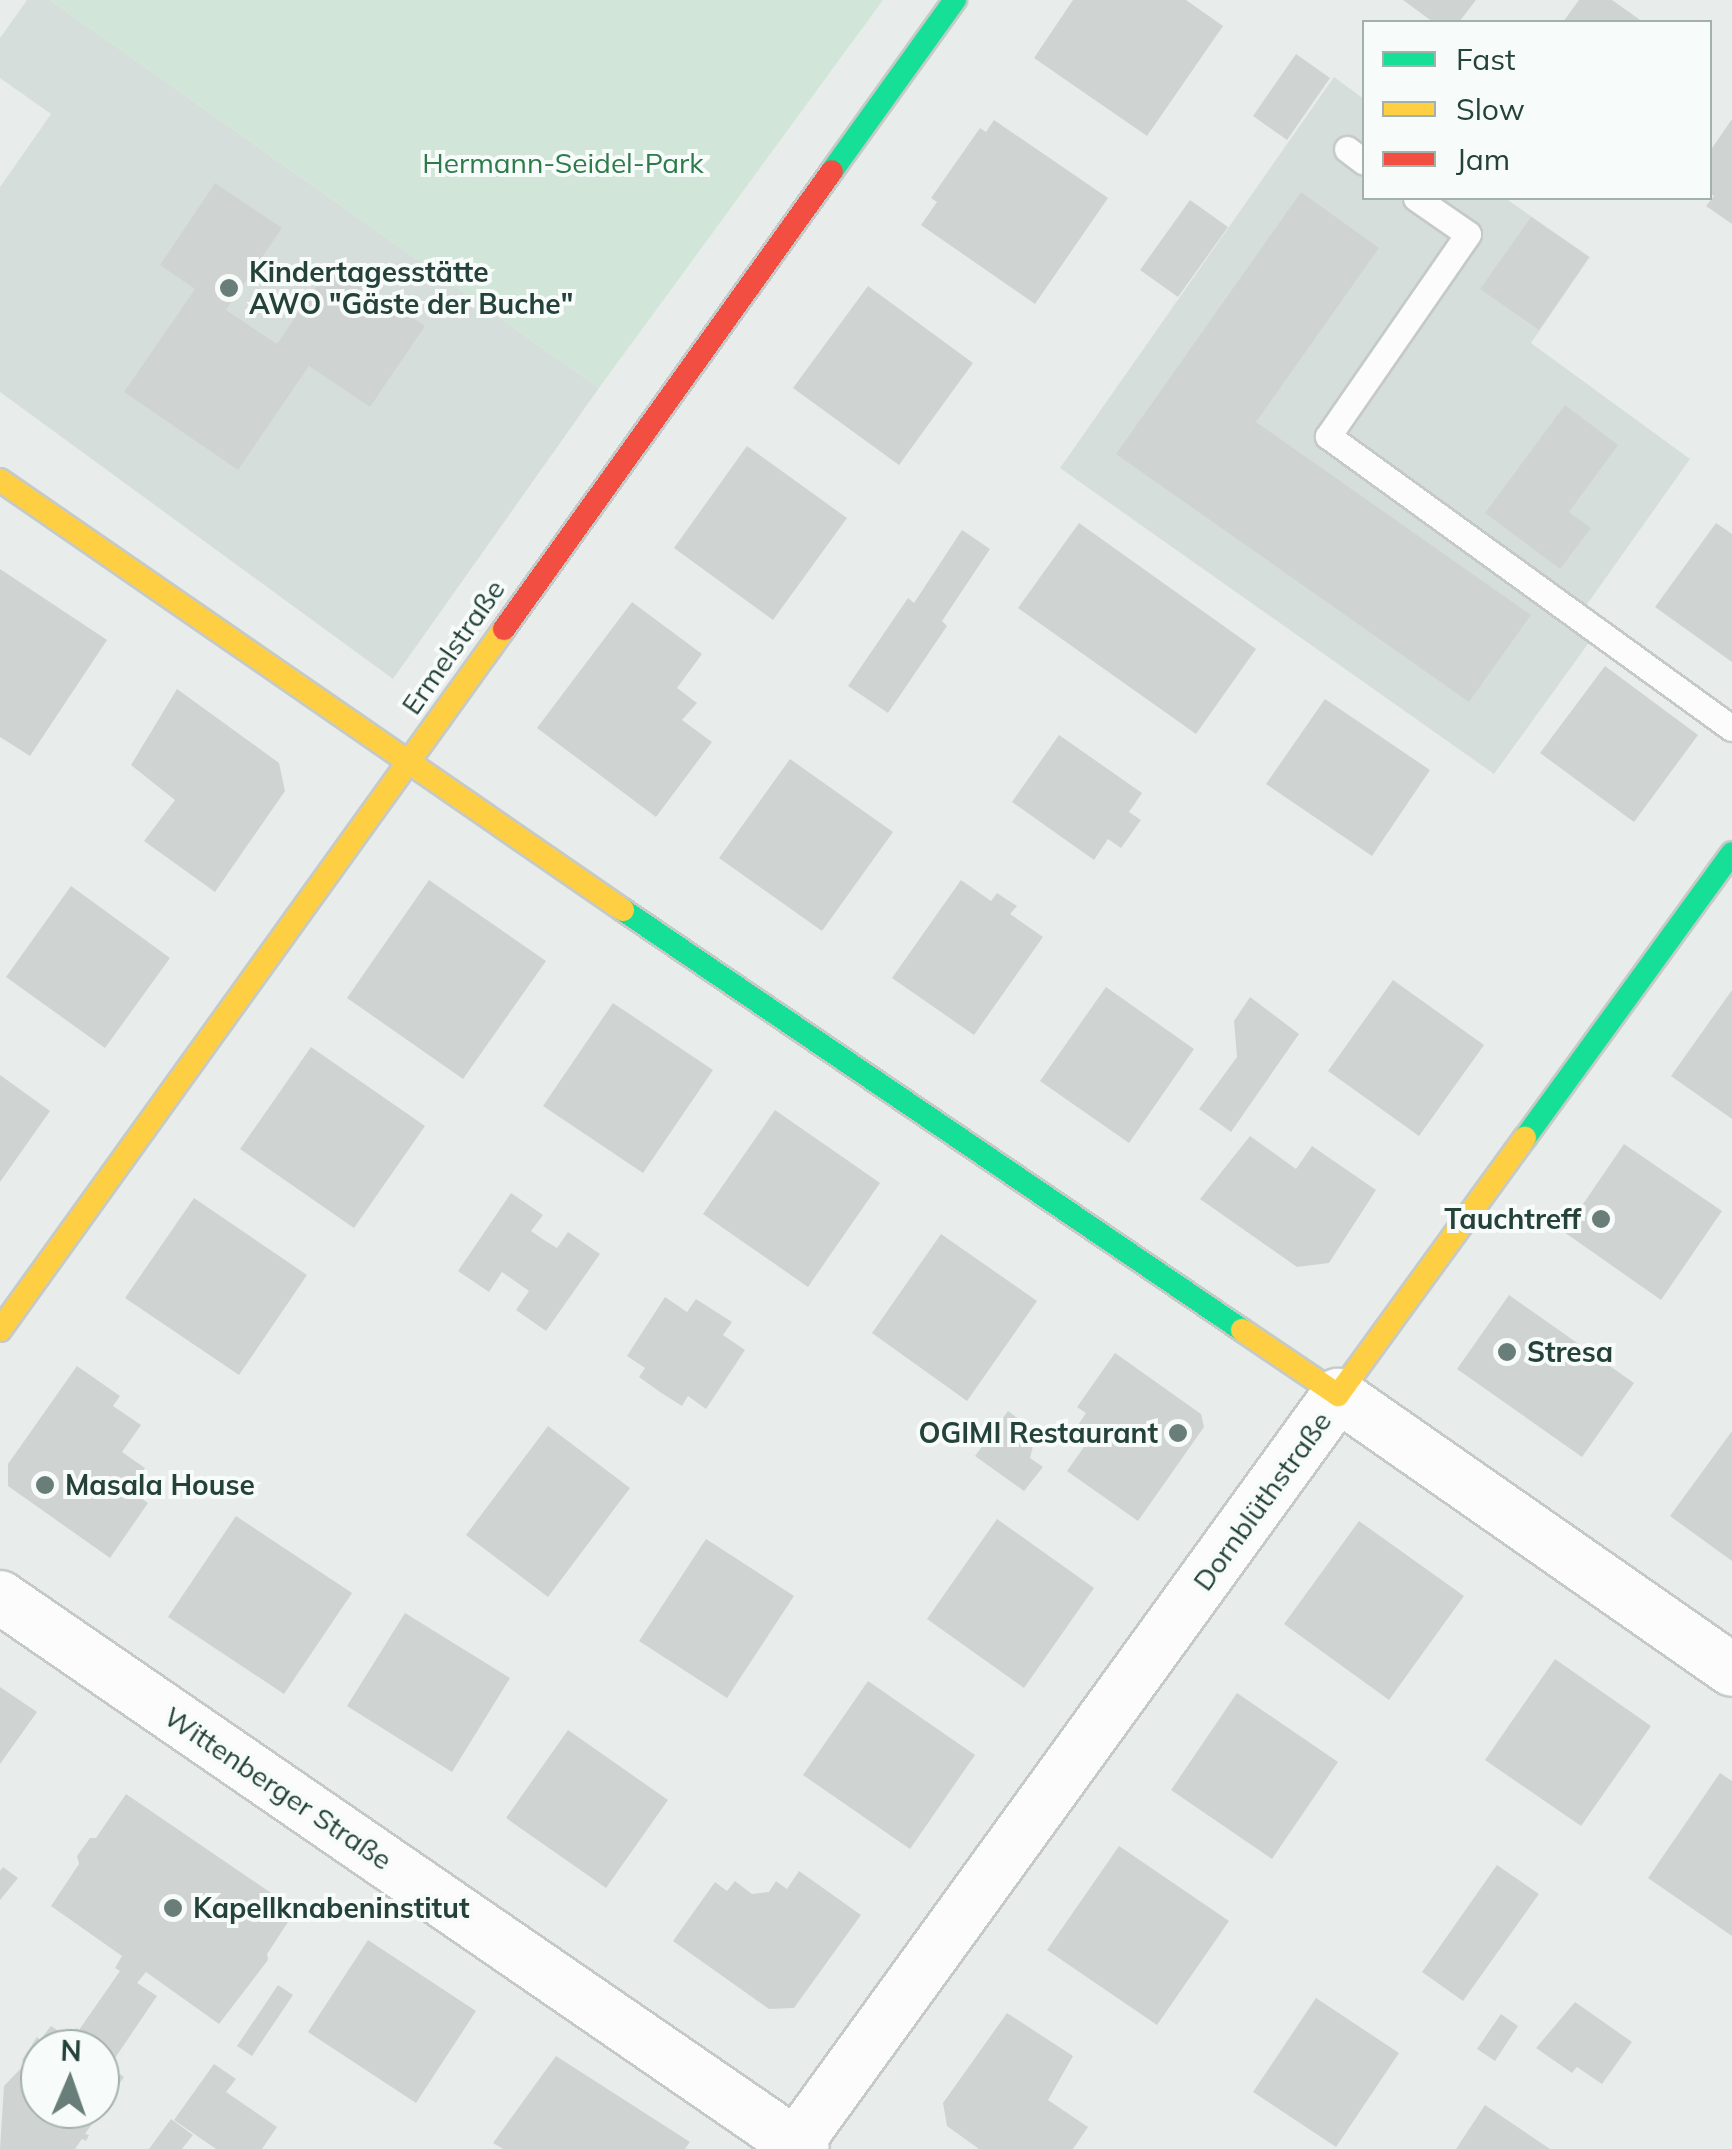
<!DOCTYPE html>
<meta charset="utf-8">
<style>
body{margin:0}
#map{position:relative;width:1732px;height:2149px;overflow:hidden;background:#e8edeb;font-family:Mulish,sans-serif}
div>[style]{position:absolute}
.built>*{inset:0;background:#d6dedb}
.green>*{inset:0;background:#d1e6d8}
.building>*{inset:0;background:#cfd4d2}
.roads{filter:drop-shadow(2px 0 #c5cac8) drop-shadow(-2px 0 #c5cac8) drop-shadow(0 2px #c5cac8) drop-shadow(0 -2px #c5cac8)}
.lane>*{height:25px;margin:-12.5px;padding:0 12.5px;transform-origin:12.5px;border-radius:12.5px;background:#fcfcfc}
.street>*{height:52px;margin:-26px;padding:0 26px;transform-origin:26px;border-radius:26px;background:#fcfcfc}
.fast>*{height:22px;margin:-11px;padding:0 11px;transform-origin:11px;border-radius:11px;background:#16e098}
.slow>*{height:22px;margin:-11px;padding:0 11px;transform-origin:11px;border-radius:11px;background:#ffcf43}
.jam>*{height:22px;margin:-11px;padding:0 11px;transform-origin:11px;border-radius:11px;background:#f24e42}
.dots>*{width:28px;height:28px;translate:-50% -50%;box-sizing:border-box;border:5px solid #f7fbf9;border-radius:50%}
span{translate:-50% -50%;white-space:nowrap;text-align:center;line-height:1.15;-webkit-text-stroke:8px #f7fbf9;paint-order:stroke}
.park-label{font-size:28px;color:#2d7a4b}
.poi-label{font-size:28px;color:#24423a;font-weight:700}
.left{translate:0 -50%;text-align:left}
.right{translate:-100% -50%;text-align:right}
.street-label{font-size:28px;color:#24423a}
.legend{position:absolute;left:1362px;top:20px;width:350px;height:180px;box-sizing:border-box;background:#f7fbf9;border:2px solid #a3b1ad;margin:0;padding:12px 18px;list-style:none;font-size:30px;color:#24423a}
.legend li{display:flex;align-items:center;gap:20px;height:50px}
.legend b{width:50px;border:2px solid #a3b1ad}
.north{position:absolute;left:20px;top:2029px;width:100px;height:100px;box-sizing:border-box;background:#f7fbf9;border:2px solid #a3b1ad;border-radius:50%;rotate:2deg;font-size:28px;font-weight:700;line-height:40px;text-align:center;color:#24423a}
.north::after{content:'';display:block;margin:auto;width:35px;height:45px;background:#697e78;clip-path:polygon(50% 0,100% 100%,50% 72%,0 100%)}
</style>
<div id="map">
<div class="built">
<i style="clip-path:polygon(27px 0,50px 0,599px 388px,393px 679px,0 392px,0 187px,51px 114px,0 78px,0 38px)"></i>
<i style="clip-path:polygon(1334px 77px,1364px 99px,1364px 198px,1505px 198px,1590px 257px,1531px 343px,1690px 459px,1571px 627px,1590px 641px,1494px 774px,1060px 468px)"></i>
</div>
<div class="green">
<i style="clip-path:polygon(50px 0,883px 0,599px 388px)"></i>
</div>
<div class="building">
<i style="clip-path:polygon(1073px 0,1186px 0,1223px 26px,1147px 136px,1034px 58px)"></i>
<i style="clip-path:polygon(1403px 0,1476px 0,1459px 22px,1433px 22px)"></i>
<i style="clip-path:polygon(1579px 0,1612px 0,1643px 22px,1563px 22px)"></i>
<i style="clip-path:polygon(1296px 54px,1330px 78px,1287px 140px,1253px 116px)"></i>
<i style="clip-path:polygon(1732px 119px,1732px 224px,1706px 206px,1714px 196px,1710px 193px,1710px 151px)"></i>
<i style="clip-path:polygon(994px 120px,1108px 198px,1035px 304px,921px 225px,937px 202px,931px 198px,980px 128px,986px 132px)"></i>
<i style="clip-path:polygon(215px 183px,282px 228px,226px 310px,277px 344px,332px 263px,425px 326px,370px 407px,309px 366px,238px 470px,124px 392px,195px 289px,160px 265px)"></i>
<i style="clip-path:polygon(1301px 192px,1379px 248px,1256px 422px,1531px 615px,1469px 702px,1116px 454px)"></i>
<i style="clip-path:polygon(1190px 200px,1228px 227px,1178px 297px,1140px 270px)"></i>
<i style="clip-path:polygon(1531px 217px,1589px 257px,1539px 330px,1480px 289px)"></i>
<i style="clip-path:polygon(868px 286px,973px 363px,899px 465px,793px 388px)"></i>
<i style="clip-path:polygon(1565px 405px,1618px 445px,1569px 512px,1591px 528px,1560px 569px,1485px 513px)"></i>
<i style="clip-path:polygon(747px 446px,847px 518px,773px 620px,674px 548px)"></i>
<i style="clip-path:polygon(1079px 523px,1256px 649px,1196px 734px,1018px 608px)"></i>
<i style="clip-path:polygon(1716px 523px,1732px 534px,1732px 662px,1655px 607px)"></i>
<i style="clip-path:polygon(962px 530px,990px 549px,942px 621px,947px 626px,888px 713px,848px 686px,908px 598px,914px 603px)"></i>
<i style="clip-path:polygon(0 569px,107px 640px,30px 756px,0 737px)"></i>
<i style="clip-path:polygon(632px 602px,702px 654px,677px 688px,697px 703px,682px 720px,712px 742px,656px 817px,537px 728px)"></i>
<i style="clip-path:polygon(1605px 666px,1698px 735px,1634px 822px,1540px 753px)"></i>
<i style="clip-path:polygon(177px 689px,279px 763px,285px 791px,215px 892px,144px 841px,175px 800px,131px 765px)"></i>
<i style="clip-path:polygon(1325px 699px,1430px 770px,1372px 856px,1266px 784px)"></i>
<i style="clip-path:polygon(1059px 735px,1142px 793px,1129px 812px,1141px 820px,1121px 848px,1108px 839px,1094px 860px,1012px 802px)"></i>
<i style="clip-path:polygon(790px 759px,893px 832px,822px 931px,719px 858px)"></i>
<i style="clip-path:polygon(429px 880px,546px 961px,463px 1079px,347px 998px)"></i>
<i style="clip-path:polygon(961px 880px,991px 901px,997px 893px,1006px 899px,1017px 906px,1010px 914px,1043px 937px,974px 1035px,892px 978px)"></i>
<i style="clip-path:polygon(71px 886px,170px 958px,105px 1048px,6px 977px)"></i>
<i style="clip-path:polygon(1393px 980px,1484px 1045px,1419px 1136px,1328px 1071px)"></i>
<i style="clip-path:polygon(1106px 987px,1194px 1049px,1129px 1143px,1040px 1081px)"></i>
<i style="clip-path:polygon(1732px 990px,1732px 1119px,1671px 1076px)"></i>
<i style="clip-path:polygon(1250px 997px,1299px 1034px,1231px 1132px,1199px 1109px,1237px 1057px,1234px 1021px)"></i>
<i style="clip-path:polygon(613px 1003px,713px 1070px,643px 1173px,543px 1106px)"></i>
<i style="clip-path:polygon(311px 1047px,425px 1126px,354px 1228px,240px 1149px)"></i>
<i style="clip-path:polygon(0 1075px,50px 1111px,0 1182px)"></i>
<i style="clip-path:polygon(775px 1110px,880px 1183px,808px 1287px,703px 1214px)"></i>
<i style="clip-path:polygon(1250px 1136px,1296px 1169px,1312px 1146px,1376px 1190px,1329px 1263px,1297px 1267px,1200px 1199px)"></i>
<i style="clip-path:polygon(1624px 1144px,1722px 1211px,1661px 1300px,1564px 1232px)"></i>
<i style="clip-path:polygon(511px 1193px,543px 1215px,531px 1231px,544px 1240px,557px 1248px,568px 1232px,600px 1254px,546px 1331px,516px 1310px,529px 1291px,502px 1272px,489px 1292px,458px 1271px)"></i>
<i style="clip-path:polygon(194px 1198px,307px 1275px,239px 1375px,125px 1298px)"></i>
<i style="clip-path:polygon(941px 1234px,1037px 1301px,967px 1401px,872px 1333px)"></i>
<i style="clip-path:polygon(1509px 1295px,1634px 1383px,1582px 1457px,1457px 1369px)"></i>
<i style="clip-path:polygon(665px 1297px,687px 1312px,696px 1299px,732px 1322px,723px 1335px,745px 1350px,706px 1409px,688px 1396px,682px 1406px,660px 1392px,639px 1377px,645px 1368px,627px 1356px)"></i>
<i style="clip-path:polygon(1115px 1353px,1201px 1414px,1204px 1427px,1138px 1521px,1067px 1471px,1086px 1444px,1072px 1434px,1086px 1413px,1077px 1407px)"></i>
<i style="clip-path:polygon(77px 1366px,120px 1396px,113px 1406px,141px 1425px,122px 1452px,145px 1468px,130px 1490px,148px 1503px,110px 1558px,8px 1486px,8px 1464px)"></i>
<i style="clip-path:polygon(1008px 1411px,1031px 1428px,1035px 1438px,1030px 1458px,1043px 1467px,1024px 1491px,975px 1456px)"></i>
<i style="clip-path:polygon(548px 1426px,630px 1488px,548px 1597px,466px 1535px)"></i>
<i style="clip-path:polygon(1732px 1431px,1732px 1561px,1670px 1516px)"></i>
<i style="clip-path:polygon(236px 1516px,352px 1593px,284px 1694px,168px 1617px)"></i>
<i style="clip-path:polygon(997px 1519px,1094px 1588px,1024px 1688px,927px 1619px)"></i>
<i style="clip-path:polygon(1359px 1521px,1464px 1596px,1389px 1700px,1284px 1624px)"></i>
<i style="clip-path:polygon(706px 1539px,794px 1596px,727px 1698px,639px 1641px)"></i>
<i style="clip-path:polygon(405px 1613px,510px 1678px,452px 1772px,347px 1706px)"></i>
<i style="clip-path:polygon(1555px 1659px,1651px 1726px,1581px 1826px,1485px 1760px)"></i>
<i style="clip-path:polygon(868px 1681px,975px 1755px,910px 1849px,803px 1775px)"></i>
<i style="clip-path:polygon(0 1687px,37px 1712px,0 1764px)"></i>
<i style="clip-path:polygon(1237px 1693px,1338px 1762px,1272px 1859px,1171px 1790px)"></i>
<i style="clip-path:polygon(568px 1730px,668px 1800px,606px 1888px,506px 1818px)"></i>
<i style="clip-path:polygon(1720px 1773px,1732px 1781px,1732px 1936px,1648px 1878px)"></i>
<i style="clip-path:polygon(evenodd,126px 1794px,296px 1910px,267px 1954px,268px 1960px,219px 2024px,146px 1972px,137px 1983px,157px 1996px,109px 2067px,124px 2077px,103px 2108px,107px 2111px,103px 2116px,99px 2114px,85px 2134px,89px 2135px,86px 2141px,82px 2139px,75px 2149px,0 2149px,4px 2086px,25px 2064px,22px 2060px,37px 2037px,40px 2040px,51px 2026px,69px 2038px,76px 2028px,79px 2030px,120px 1971px,115px 1968px,122px 1956px,51px 1906px,79px 1864px,77px 1856px,90px 1838px,96px 1838px,126px 1794px,40px 2049px,100px 2049px,100px 2109px,40px 2109px,40px 2049px)"></i>
<i style="clip-path:polygon(1119px 1846px,1229px 1921px,1157px 2025px,1047px 1950px)"></i>
<i style="clip-path:polygon(1497px 1865px,1539px 1894px,1463px 2001px,1422px 1972px)"></i>
<i style="clip-path:polygon(3px 1867px,18px 1878px,0 1900px,0 1871px)"></i>
<i style="clip-path:polygon(799px 1871px,861px 1915px,794px 2008px,769px 2009px,673px 1941px,715px 1882px,727px 1891px,735px 1881px,752px 1894px,769px 1892px,776px 1881px,787px 1889px)"></i>
<i style="clip-path:polygon(368px 1940px,476px 2011px,416px 2103px,308px 2032px)"></i>
<i style="clip-path:polygon(278px 1985px,293px 1995px,252px 2056px,237px 2046px)"></i>
<i style="clip-path:polygon(1316px 1998px,1399px 2053px,1336px 2147px,1253px 2092px)"></i>
<i style="clip-path:polygon(1575px 2002px,1632px 2042px,1602px 2084px,1577px 2067px,1572px 2073px,1536px 2048px)"></i>
<i style="clip-path:polygon(1007px 2013px,1073px 2056px,1048px 2100px,1088px 2127px,1073px 2149px,979px 2149px,947px 2126px,943px 2103px)"></i>
<i style="clip-path:polygon(1501px 2014px,1518px 2026px,1495px 2061px,1477px 2049px)"></i>
<i style="clip-path:polygon(556px 2056px,690px 2142px,685px 2149px,503px 2149px,493px 2143px)"></i>
<i style="clip-path:polygon(214px 2064px,236px 2079px,226px 2092px,277px 2127px,262px 2149px,216px 2149px,174px 2120px)"></i>
<i style="clip-path:polygon(1485px 2105px,1550px 2149px,1456px 2149px)"></i>
<i style="clip-path:polygon(171px 2119px,193px 2135px,182px 2149px,149px 2149px)"></i>
</div>
<div class="roads">
<div class="lane">
<i style="left:1347px;top:149px;width:21px;rotate:37deg"></i>
<i style="left:1416px;top:198px;width:63px;rotate:34.7deg"></i>
<i style="left:1468px;top:234px;width:246px;rotate:124.7deg"></i>
<i style="left:1328px;top:436px;width:498px;rotate:35.9deg"></i>
</div>
<div class="street">
<i style="left:0;top:1597px;width:974px;rotate:34.51deg"></i>
<i style="left:792px;top:2149px;width:931px;rotate:-54.09deg"></i>
<i style="left:1338px;top:1395px;width:480px;rotate:34.9deg"></i>
</div>
<div class="fast">
<i style="left:832px;top:171px;width:211px;rotate:-54.3deg"></i>
<i style="left:623px;top:910px;width:748px;rotate:34.16deg"></i>
<i style="left:1525px;top:1138px;width:352px;rotate:-54deg"></i>
</div>
<div class="slow">
<i style="left:0;top:480px;width:757px;rotate:34.61deg"></i>
<i style="left:0;top:1330px;width:863px;rotate:-54.28deg"></i>
<i style="left:1242px;top:1330px;width:116px;rotate:34.1deg"></i>
<i style="left:1338px;top:1395px;width:318px;rotate:-54deg"></i>
</div>
<div class="jam">
<i style="left:504px;top:629px;width:563px;rotate:-54.39deg"></i>
</div>
</div>
<div class="dots">
<i style="left:229px;top:288px;background:#697e78"></i>
<i style="left:1601px;top:1219px;background:#697e78"></i>
<i style="left:1507px;top:1352px;background:#697e78"></i>
<i style="left:1178px;top:1433px;background:#697e78"></i>
<i style="left:45px;top:1485px;background:#697e78"></i>
<i style="left:173px;top:1908px;background:#697e78"></i>
</div>
<div class="park-label">
<span style="left:563px;top:163px">Hermann-Seidel-Park</span>
</div>
<div class="poi-label">
<span class="left" style="left:249px;top:288px">Kindertagesstätte<br>AWO "Gäste der Buche"</span>
<span class="right" style="left:1581px;top:1219px">Tauchtreff</span>
<span class="left" style="left:1527px;top:1352px">Stresa</span>
<span class="right" style="left:1158px;top:1433px">OGIMI Restaurant</span>
<span class="left" style="left:65px;top:1485px">Masala House</span>
<span class="left" style="left:193px;top:1908px">Kapellknabeninstitut</span>
</div>
<div class="street-label">
<span style="left:453px;top:647px;rotate:-55deg">Ermelstraße</span>
<span style="left:1262px;top:1501px;rotate:-54deg">Dornblüthstraße</span>
<span style="left:278px;top:1788px;rotate:34deg">Wittenberger Straße</span>
</div>
<ul class="legend">
<li><b style="height:12px;background:#16e098"></b>Fast</li>
<li><b style="height:12px;background:#ffcf43"></b>Slow</li>
<li><b style="height:12px;background:#f24e42"></b>Jam</li>
</ul>
<div class="north">N</div>
</div>
